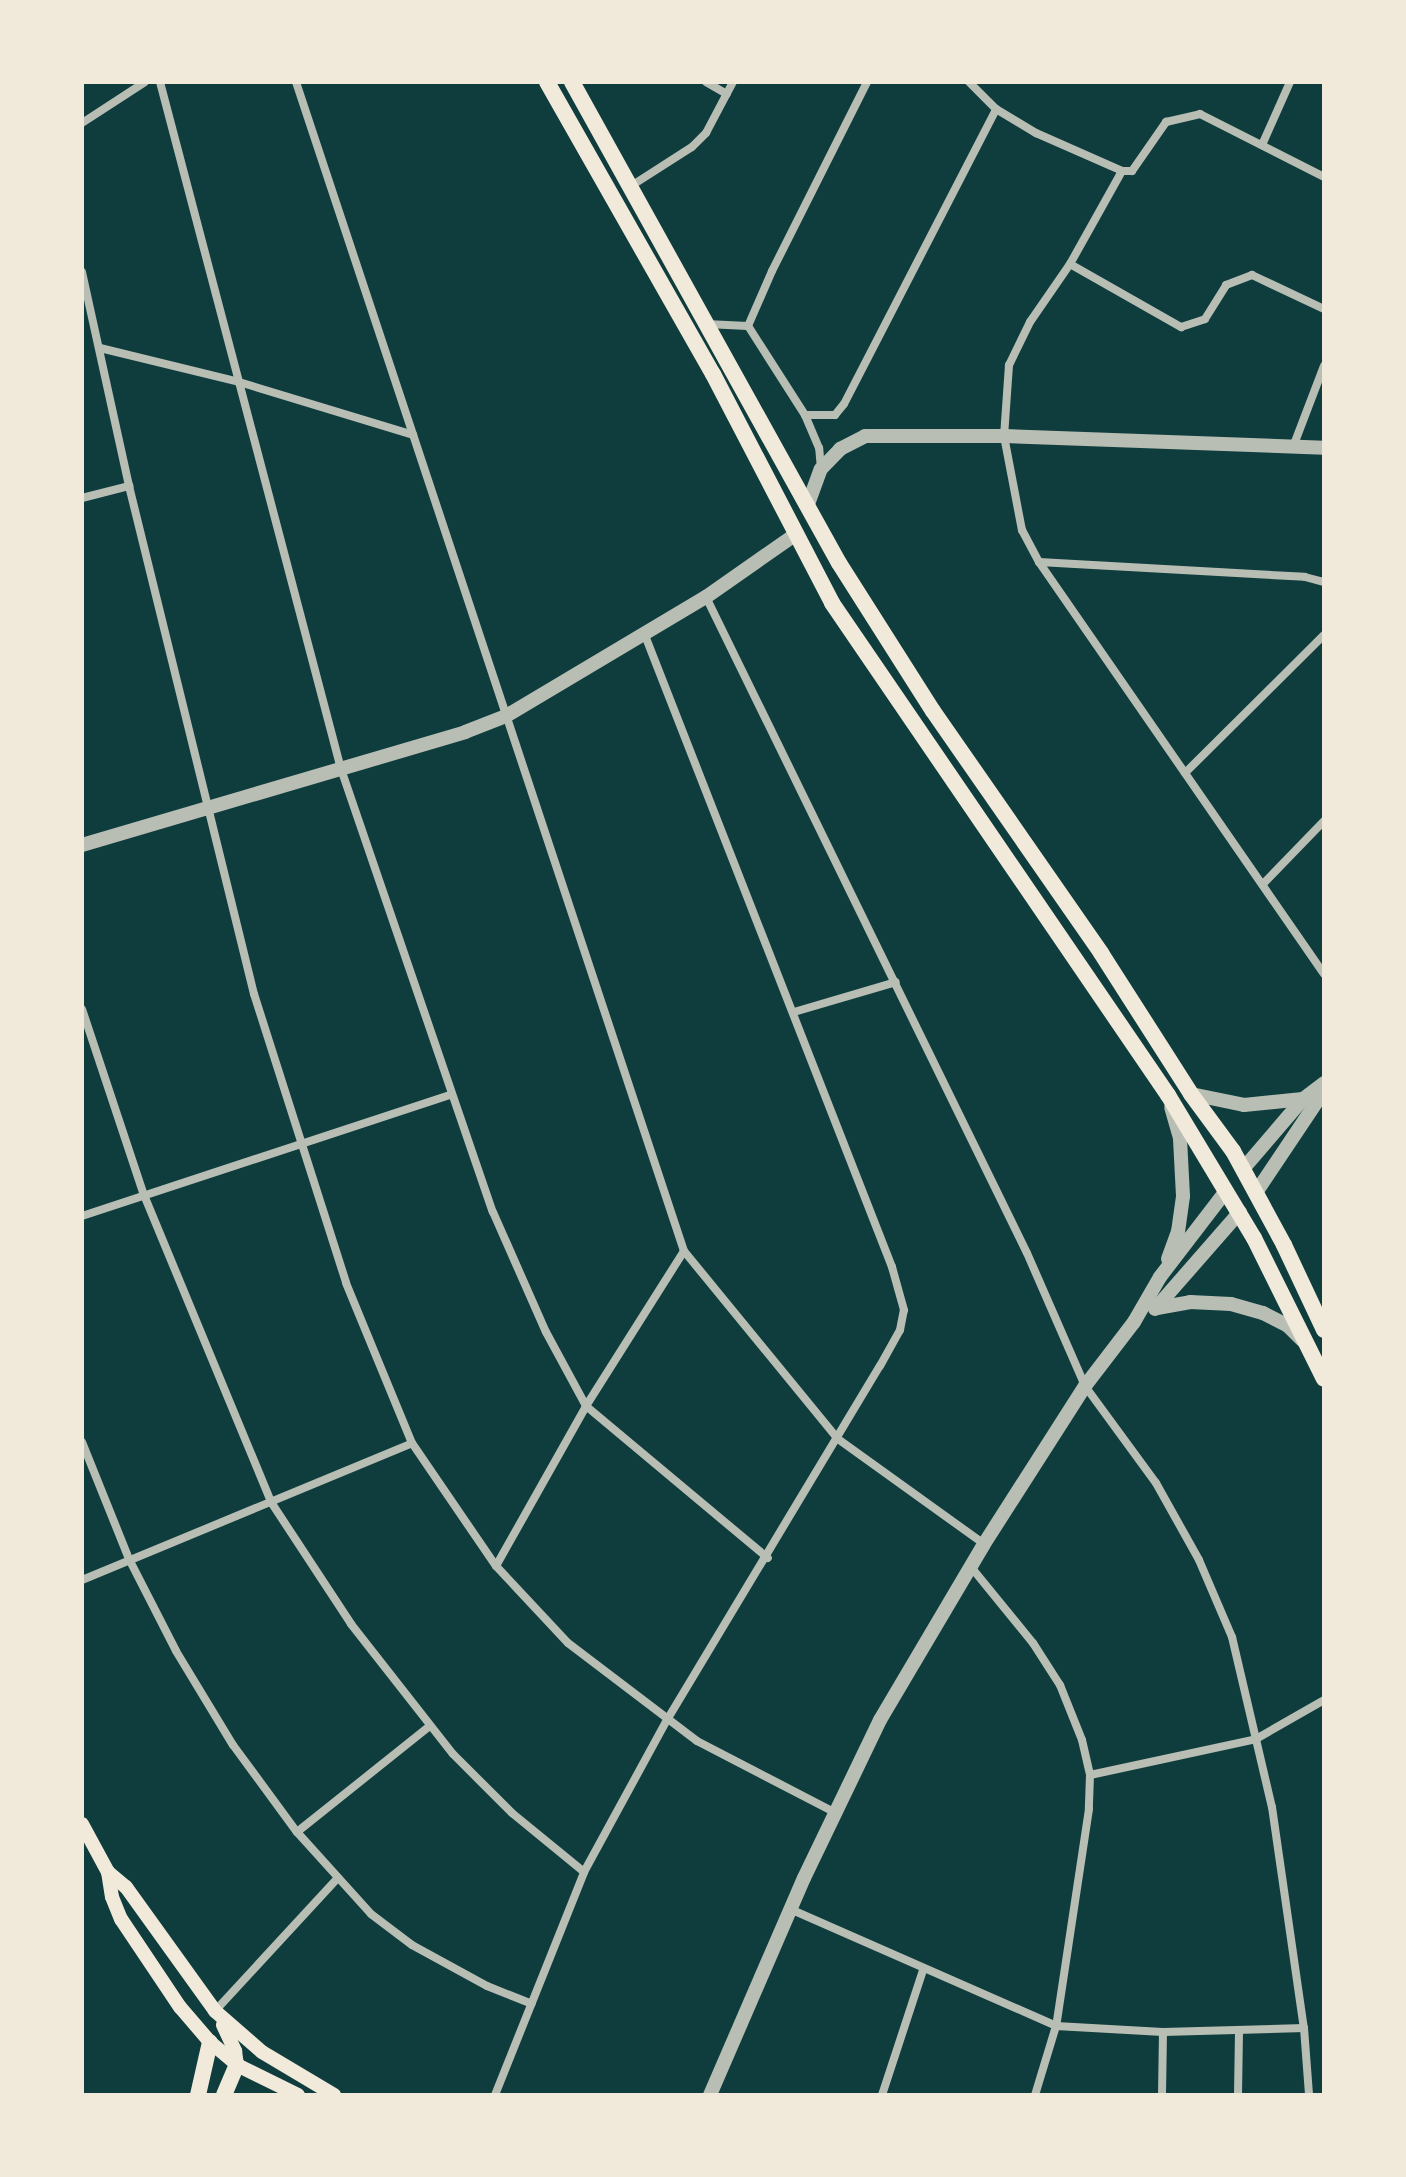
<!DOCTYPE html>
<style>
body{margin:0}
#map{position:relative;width:1406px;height:2177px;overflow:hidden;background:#0f3d3e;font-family:Poppins,sans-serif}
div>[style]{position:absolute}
.minor>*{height:8px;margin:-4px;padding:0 4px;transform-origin:4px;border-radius:4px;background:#b8beb3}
.tertiary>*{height:14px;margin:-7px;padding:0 7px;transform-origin:7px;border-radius:7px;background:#b8beb3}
.secondary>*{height:14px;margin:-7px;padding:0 7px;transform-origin:7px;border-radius:7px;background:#f1e9da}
.primary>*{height:16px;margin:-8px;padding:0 8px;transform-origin:8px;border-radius:8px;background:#f1e9da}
span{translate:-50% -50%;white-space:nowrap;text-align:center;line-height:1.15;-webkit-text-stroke:6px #f1e9da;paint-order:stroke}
.frame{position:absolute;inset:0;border:84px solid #f1e9da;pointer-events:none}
</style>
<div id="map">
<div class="minor">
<i style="left:160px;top:82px;width:710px;rotate:75.24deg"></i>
<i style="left:341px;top:769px;width:468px;rotate:71.1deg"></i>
<i style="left:493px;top:1212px;width:131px;rotate:66.2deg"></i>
<i style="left:546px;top:1332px;width:84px;rotate:61.6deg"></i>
<i style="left:586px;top:1406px;width:237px;rotate:39.9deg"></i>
<i style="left:296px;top:82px;width:1232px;rotate:71.64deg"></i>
<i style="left:684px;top:1251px;width:243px;rotate:50.7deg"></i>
<i style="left:838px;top:1439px;width:180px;rotate:35.7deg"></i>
<i style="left:706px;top:82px;width:24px;rotate:30deg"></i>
<i style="left:969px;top:82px;width:38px;rotate:45deg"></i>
<i style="left:996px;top:109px;width:47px;rotate:31deg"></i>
<i style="left:1036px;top:133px;width:94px;rotate:23.8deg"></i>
<i style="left:82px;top:123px;width:75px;rotate:-33.1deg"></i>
<i style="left:1262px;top:145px;width:69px;rotate:-66deg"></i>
<i style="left:1122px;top:171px;width:107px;rotate:119.2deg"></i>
<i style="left:1070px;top:264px;width:70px;rotate:124.6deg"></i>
<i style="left:1030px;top:322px;width:48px;rotate:116deg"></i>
<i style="left:1009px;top:365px;width:71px;rotate:94deg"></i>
<i style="left:1004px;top:436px;width:96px;rotate:79.2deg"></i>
<i style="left:1022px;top:530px;width:36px;rotate:62deg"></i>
<i style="left:1039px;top:562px;width:501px;rotate:55.33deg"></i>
<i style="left:1122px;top:171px;width:10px"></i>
<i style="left:1132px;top:171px;width:60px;rotate:-55.2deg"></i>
<i style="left:1166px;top:122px;width:35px;rotate:-13deg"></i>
<i style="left:1200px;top:114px;width:139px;rotate:26.9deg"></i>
<i style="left:631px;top:186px;width:72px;rotate:-32.6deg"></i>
<i style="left:692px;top:147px;width:20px;rotate:-45deg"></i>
<i style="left:706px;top:133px;width:58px;rotate:-62.1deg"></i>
<i style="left:1070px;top:264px;width:128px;rotate:29.6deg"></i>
<i style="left:1181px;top:327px;width:25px;rotate:-18deg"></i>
<i style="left:1205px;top:319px;width:40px;rotate:-58deg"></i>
<i style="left:1226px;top:285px;width:28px;rotate:-21deg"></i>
<i style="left:1252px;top:275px;width:80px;rotate:25.3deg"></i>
<i style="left:82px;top:272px;width:219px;rotate:77.6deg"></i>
<i style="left:129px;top:486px;width:523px;rotate:76.18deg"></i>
<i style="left:254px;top:994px;width:303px;rotate:72.3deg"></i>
<i style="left:346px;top:1283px;width:173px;rotate:67.6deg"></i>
<i style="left:412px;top:1443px;width:149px;rotate:55.7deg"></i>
<i style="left:496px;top:1566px;width:105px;rotate:46.9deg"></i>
<i style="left:568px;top:1643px;width:162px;rotate:37.2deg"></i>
<i style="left:697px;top:1741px;width:157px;rotate:27.4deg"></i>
<i style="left:706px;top:324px;width:42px;rotate:2.7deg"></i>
<i style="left:100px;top:348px;width:143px;rotate:13.7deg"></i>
<i style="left:239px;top:382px;width:182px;rotate:16.9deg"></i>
<i style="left:805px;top:415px;width:30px"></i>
<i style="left:835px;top:415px;width:14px;rotate:-51deg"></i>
<i style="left:844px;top:404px;width:332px;rotate:-62.7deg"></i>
<i style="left:1293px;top:447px;width:87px;rotate:-69.1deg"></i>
<i style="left:821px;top:469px;width:21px;rotate:-95deg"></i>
<i style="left:819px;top:448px;width:36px;rotate:-113deg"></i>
<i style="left:805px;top:415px;width:106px;rotate:-122.6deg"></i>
<i style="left:748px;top:326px;width:60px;rotate:-66.4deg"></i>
<i style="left:772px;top:271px;width:212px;rotate:-63.3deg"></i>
<i style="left:82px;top:498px;width:49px;rotate:-14.3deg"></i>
<i style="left:1039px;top:562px;width:266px;rotate:3.2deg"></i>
<i style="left:1305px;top:577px;width:20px;rotate:15deg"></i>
<i style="left:706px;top:597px;width:730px;rotate:63.93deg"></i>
<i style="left:1027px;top:1253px;width:145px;rotate:66.4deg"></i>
<i style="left:1085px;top:1386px;width:120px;rotate:53.8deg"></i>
<i style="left:1156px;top:1483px;width:88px;rotate:60.8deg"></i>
<i style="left:1199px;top:1560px;width:84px;rotate:66.8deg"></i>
<i style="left:1232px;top:1637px;width:175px;rotate:76.8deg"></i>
<i style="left:1272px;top:1807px;width:223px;rotate:81.8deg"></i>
<i style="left:1304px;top:2028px;width:67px;rotate:85.7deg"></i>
<i style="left:1185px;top:773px;width:196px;rotate:-44.8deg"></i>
<i style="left:1263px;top:884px;width:88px;rotate:-45.9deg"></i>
<i style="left:82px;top:1009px;width:196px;rotate:71.6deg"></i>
<i style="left:144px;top:1195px;width:332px;rotate:67.5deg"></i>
<i style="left:271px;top:1502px;width:146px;rotate:56.7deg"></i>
<i style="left:351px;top:1624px;width:165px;rotate:51.9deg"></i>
<i style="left:453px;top:1754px;width:83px;rotate:45deg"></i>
<i style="left:512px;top:1813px;width:93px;rotate:39.3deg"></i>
<i style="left:794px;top:1012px;width:106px;rotate:-16.4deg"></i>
<i style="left:82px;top:1216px;width:388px;rotate:-18.2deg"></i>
<i style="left:82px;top:1442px;width:126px;rotate:68.1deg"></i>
<i style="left:129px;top:1559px;width:103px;rotate:62.9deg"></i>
<i style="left:176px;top:1651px;width:110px;rotate:58.8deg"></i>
<i style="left:233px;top:1745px;width:108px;rotate:53.7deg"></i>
<i style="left:297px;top:1832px;width:110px;rotate:47.9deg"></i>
<i style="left:371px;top:1914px;width:51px;rotate:37.1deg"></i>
<i style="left:412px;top:1945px;width:85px;rotate:28.7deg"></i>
<i style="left:487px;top:1986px;width:48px;rotate:21.8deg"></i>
<i style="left:496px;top:1566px;width:184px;rotate:-60.6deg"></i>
<i style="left:586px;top:1406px;width:183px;rotate:-57.7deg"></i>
<i style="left:971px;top:1567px;width:98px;rotate:50.8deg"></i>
<i style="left:1033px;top:1643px;width:50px;rotate:57.3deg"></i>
<i style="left:1060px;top:1685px;width:59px;rotate:68.2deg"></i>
<i style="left:1082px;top:1740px;width:36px;rotate:77deg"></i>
<i style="left:1090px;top:1775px;width:34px;rotate:92deg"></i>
<i style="left:1089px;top:1809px;width:219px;rotate:98.6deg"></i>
<i style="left:1056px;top:2026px;width:72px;rotate:106.9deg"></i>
<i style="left:82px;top:1580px;width:357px;rotate:-22.5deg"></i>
<i style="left:1090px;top:1775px;width:170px;rotate:-12.2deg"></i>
<i style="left:1256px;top:1739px;width:78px;rotate:-29.8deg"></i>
<i style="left:297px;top:1832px;width:170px;rotate:-38.6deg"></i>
<i style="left:790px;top:1909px;width:291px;rotate:23.7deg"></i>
<i style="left:1056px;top:2026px;width:107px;rotate:3.2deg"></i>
<i style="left:1163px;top:2032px;width:141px;rotate:-1.6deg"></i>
<i style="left:215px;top:2011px;width:180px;rotate:-47.3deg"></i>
<i style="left:495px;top:2095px;width:240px;rotate:-68.2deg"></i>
<i style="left:584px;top:1872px;width:173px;rotate:-61.4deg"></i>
<i style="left:667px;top:1720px;width:413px;rotate:-59deg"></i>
<i style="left:880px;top:1366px;width:41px;rotate:-60.9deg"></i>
<i style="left:900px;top:1330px;width:20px;rotate:-79deg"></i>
<i style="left:904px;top:1310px;width:45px;rotate:-105.6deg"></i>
<i style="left:892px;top:1267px;width:681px;rotate:-111.36deg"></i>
<i style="left:882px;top:2095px;width:132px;rotate:-71.8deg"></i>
<i style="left:1162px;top:2095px;width:63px;rotate:-89.1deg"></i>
<i style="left:1238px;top:2095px;width:65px;rotate:-89.1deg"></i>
</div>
<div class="tertiary">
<i style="left:808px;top:504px;width:37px;rotate:-70deg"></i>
<i style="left:821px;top:469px;width:28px;rotate:-46deg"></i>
<i style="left:840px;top:449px;width:28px;rotate:-27deg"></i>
<i style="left:865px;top:436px;width:139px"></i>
<i style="left:1004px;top:436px;width:320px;rotate:2.1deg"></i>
<i style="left:82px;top:845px;width:399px;rotate:-16.4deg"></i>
<i style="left:465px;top:732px;width:44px;rotate:-21.3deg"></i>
<i style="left:506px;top:716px;width:233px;rotate:-30.8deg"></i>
<i style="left:706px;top:597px;width:110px;rotate:-35deg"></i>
<i style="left:1191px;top:1094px;width:54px;rotate:11.7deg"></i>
<i style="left:1244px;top:1105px;width:59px;rotate:-5.8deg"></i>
<i style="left:1243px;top:1169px;width:92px;rotate:-49.4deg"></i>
<i style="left:1303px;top:1099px;width:26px;rotate:-37deg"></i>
<i style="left:1257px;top:1191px;width:120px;rotate:-56.2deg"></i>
<i style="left:1168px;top:1259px;width:29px;rotate:-70deg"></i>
<i style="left:1178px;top:1232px;width:36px;rotate:-82deg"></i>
<i style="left:1183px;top:1196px;width:58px;rotate:-93deg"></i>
<i style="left:1180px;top:1138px;width:32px;rotate:-106deg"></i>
<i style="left:1157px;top:1308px;width:34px;rotate:-10deg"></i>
<i style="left:1190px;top:1302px;width:41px;rotate:2.8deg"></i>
<i style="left:1231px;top:1304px;width:33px;rotate:16deg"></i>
<i style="left:1263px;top:1313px;width:28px;rotate:27deg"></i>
<i style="left:1288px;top:1326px;width:20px;rotate:45deg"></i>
<i style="left:1155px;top:1309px;width:129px;rotate:-48.8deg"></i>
<i style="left:710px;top:2095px;width:236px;rotate:-66.6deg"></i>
<i style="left:804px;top:1878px;width:175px;rotate:-64.3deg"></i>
<i style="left:880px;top:1720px;width:204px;rotate:-59.4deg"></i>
<i style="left:984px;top:1544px;width:188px;rotate:-57.4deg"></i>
<i style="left:1085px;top:1386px;width:81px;rotate:-52.6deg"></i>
<i style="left:1134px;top:1322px;width:52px;rotate:-60deg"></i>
<i style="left:1160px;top:1277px;width:108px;rotate:-52.5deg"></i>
</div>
<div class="secondary">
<i style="left:82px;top:1824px;width:55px;rotate:61.6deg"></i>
<i style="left:108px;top:1872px;width:25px;rotate:81deg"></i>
<i style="left:112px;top:1897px;width:24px;rotate:68deg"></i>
<i style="left:121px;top:1919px;width:106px;rotate:56.2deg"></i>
<i style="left:180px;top:2007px;width:46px;rotate:49.4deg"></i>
<i style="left:210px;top:2042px;width:35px;rotate:40deg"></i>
<i style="left:237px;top:2065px;width:68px;rotate:26.2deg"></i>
<i style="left:108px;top:1872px;width:23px;rotate:40deg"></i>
<i style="left:126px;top:1887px;width:153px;rotate:54.3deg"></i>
<i style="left:215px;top:2011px;width:62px;rotate:41.1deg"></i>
<i style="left:262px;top:2052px;width:84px;rotate:30.8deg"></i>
<i style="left:223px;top:2025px;width:29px;rotate:65deg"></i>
<i style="left:235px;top:2051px;width:14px;rotate:82deg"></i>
</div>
<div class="primary">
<i style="left:547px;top:82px;width:336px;rotate:60.4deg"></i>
<i style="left:713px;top:374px;width:258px;rotate:62.5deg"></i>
<i style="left:832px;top:603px;width:596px;rotate:55.67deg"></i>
<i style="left:1168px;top:1095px;width:167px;rotate:59deg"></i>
<i style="left:1254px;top:1238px;width:157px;rotate:63.6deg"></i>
<i style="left:572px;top:82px;width:550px;rotate:60.97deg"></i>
<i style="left:839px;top:563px;width:175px;rotate:57.6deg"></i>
<i style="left:933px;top:711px;width:295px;rotate:55.2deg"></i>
<i style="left:1101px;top:953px;width:167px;rotate:57.4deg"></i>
<i style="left:1191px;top:1094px;width:71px;rotate:53.6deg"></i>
<i style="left:1233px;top:1151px;width:107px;rotate:61.5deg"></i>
<i style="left:1284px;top:1245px;width:94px;rotate:64.8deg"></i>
<i style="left:198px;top:2095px;width:54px;rotate:-77.2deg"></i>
<i style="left:224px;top:2095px;width:33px;rotate:-67deg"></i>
</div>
<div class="frame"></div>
</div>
